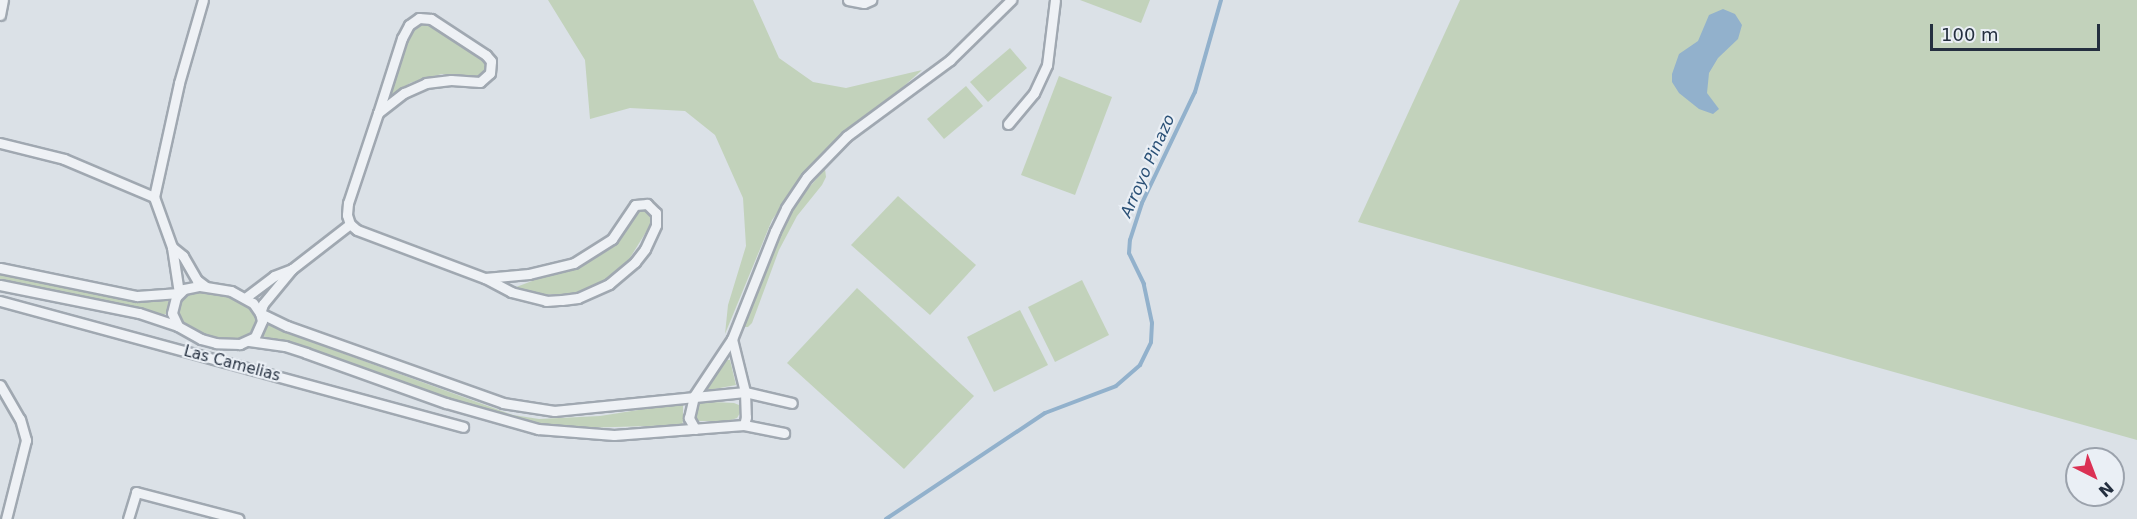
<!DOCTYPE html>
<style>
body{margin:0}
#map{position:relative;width:2137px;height:519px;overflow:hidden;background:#dbe1e7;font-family:"DejaVu Sans",sans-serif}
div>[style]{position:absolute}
.green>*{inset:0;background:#c2d2bb}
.water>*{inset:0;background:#92b1cc}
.stream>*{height:4px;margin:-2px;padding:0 2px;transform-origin:2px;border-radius:2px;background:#92b1cc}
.roads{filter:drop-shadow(2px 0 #a0a8b1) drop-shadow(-2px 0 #a0a8b1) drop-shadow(0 2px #a0a8b1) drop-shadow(0 -2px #a0a8b1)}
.street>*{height:9px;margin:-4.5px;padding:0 4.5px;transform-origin:4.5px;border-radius:4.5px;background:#eef1f5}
span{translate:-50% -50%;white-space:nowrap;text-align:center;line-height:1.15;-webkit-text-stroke:4.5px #eaeff5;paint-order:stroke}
.street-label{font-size:15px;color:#242f3f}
.water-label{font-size:16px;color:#2a5076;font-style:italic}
.north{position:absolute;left:2065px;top:447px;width:60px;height:60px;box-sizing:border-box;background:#eaeff5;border:2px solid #9ba2ac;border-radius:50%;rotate:138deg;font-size:16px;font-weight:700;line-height:24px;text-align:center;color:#242f3f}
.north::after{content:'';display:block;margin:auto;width:21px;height:27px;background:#db3154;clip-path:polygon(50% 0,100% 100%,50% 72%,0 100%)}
.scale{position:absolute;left:1930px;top:24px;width:170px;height:27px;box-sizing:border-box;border:3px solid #242f3f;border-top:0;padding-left:8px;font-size:18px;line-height:21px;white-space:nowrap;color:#242f3f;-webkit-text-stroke:4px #eaeff5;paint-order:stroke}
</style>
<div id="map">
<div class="green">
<i style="clip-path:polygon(548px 0,753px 0,779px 58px,813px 82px,846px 88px,922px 70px,803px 176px,772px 220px,725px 334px,728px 305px,746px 246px,743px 198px,715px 135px,685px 111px,630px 108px,590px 119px,585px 60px)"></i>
<i style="clip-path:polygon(1080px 0,1150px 0,1141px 23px)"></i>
<i style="clip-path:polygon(1460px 0,2137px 0,2137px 440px,1358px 222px)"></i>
<i style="clip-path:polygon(419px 23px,428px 24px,485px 62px,486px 69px,481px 75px,472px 78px,442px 74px,426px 78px,410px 83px,391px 96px,389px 93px,406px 38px)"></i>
<i style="clip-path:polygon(1010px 48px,1027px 68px,988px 102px,970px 82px)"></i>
<i style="clip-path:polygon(1059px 76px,1112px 97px,1075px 195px,1021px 175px)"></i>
<i style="clip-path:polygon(966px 86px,983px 106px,944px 139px,927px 119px)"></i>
<i style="clip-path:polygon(825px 169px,826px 177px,822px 185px,797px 216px,779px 250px,752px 323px,748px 327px,744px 327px,781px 232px,799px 199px)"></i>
<i style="clip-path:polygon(898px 196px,976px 265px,930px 315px,851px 245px)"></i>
<i style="clip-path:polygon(641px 207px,649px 212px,651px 224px,628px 261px,609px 279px,584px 291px,567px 294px,528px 295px,511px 289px,582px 262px,606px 248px,634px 210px)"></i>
<i style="clip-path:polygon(0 273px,108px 296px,145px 301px,169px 300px,166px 314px,162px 315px,0 279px)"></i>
<i style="clip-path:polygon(1082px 280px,1109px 335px,1055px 362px,1028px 307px)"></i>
<i style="clip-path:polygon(857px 288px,974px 396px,904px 469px,787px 363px)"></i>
<i style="clip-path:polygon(200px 290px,240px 299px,257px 317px,253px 329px,245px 337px,227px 340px,195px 333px,183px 326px,175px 311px,180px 297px)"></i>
<i style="clip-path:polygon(1020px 310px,1048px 365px,994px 392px,967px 337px)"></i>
<i style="clip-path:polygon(268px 322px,295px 336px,513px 415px,539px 419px,600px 416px,676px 404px,683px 405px,683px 421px,682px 425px,581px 428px,544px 425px,507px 417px,479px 409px,295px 343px,262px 336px)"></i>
<i style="clip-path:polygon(726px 360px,730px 360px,736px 385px,709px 390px,706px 388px)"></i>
<i style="clip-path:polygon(713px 402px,734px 403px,739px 405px,740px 413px,737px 418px,728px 421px,698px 421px,695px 416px,696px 407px,701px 403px)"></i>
</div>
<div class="water">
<i style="clip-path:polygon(1723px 9px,1735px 14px,1742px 25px,1738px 39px,1718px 58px,1709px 73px,1707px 93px,1719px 109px,1713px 114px,1699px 109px,1679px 93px,1672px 82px,1672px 74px,1679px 54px,1698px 41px,1709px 15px)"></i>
</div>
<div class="stream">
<i style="left:886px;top:519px;width:191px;rotate:-33.7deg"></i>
<i style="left:1045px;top:413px;width:76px;rotate:-20.8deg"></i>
<i style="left:1116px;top:386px;width:32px;rotate:-41deg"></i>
<i style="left:1140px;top:365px;width:25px;rotate:-64deg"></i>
<i style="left:1151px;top:342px;width:19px;rotate:-87deg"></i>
<i style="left:1152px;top:323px;width:40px;rotate:-102deg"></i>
<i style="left:1144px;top:284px;width:34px;rotate:-116deg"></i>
<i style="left:1129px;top:253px;width:13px;rotate:-86deg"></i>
<i style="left:1130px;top:240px;width:39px;rotate:-72deg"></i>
<i style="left:1142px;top:203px;width:123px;rotate:-64.5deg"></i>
<i style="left:1195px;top:92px;width:96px;rotate:-74.2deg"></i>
</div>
<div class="roads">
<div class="street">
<i style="left:848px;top:0;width:16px;rotate:11deg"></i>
<i style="left:864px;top:3px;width:8px;rotate:-23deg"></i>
<i style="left:0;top:15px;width:15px;rotate:-79deg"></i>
<i style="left:378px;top:113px;width:33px;rotate:-38deg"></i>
<i style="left:404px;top:93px;width:24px;rotate:-24deg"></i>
<i style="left:426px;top:83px;width:25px;rotate:-7deg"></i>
<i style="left:451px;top:80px;width:29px;rotate:4deg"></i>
<i style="left:480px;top:82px;width:13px;rotate:-42deg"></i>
<i style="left:490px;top:73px;width:12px;rotate:-85deg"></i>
<i style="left:491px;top:61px;width:8px;rotate:-130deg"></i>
<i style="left:486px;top:55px;width:66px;rotate:-146.8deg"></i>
<i style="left:431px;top:19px;width:12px;rotate:-175deg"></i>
<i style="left:419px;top:18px;width:12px;rotate:145deg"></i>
<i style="left:409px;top:25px;width:15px;rotate:118deg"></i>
<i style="left:402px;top:38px;width:79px;rotate:107.7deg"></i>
<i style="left:378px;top:113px;width:95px;rotate:108.4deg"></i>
<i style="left:348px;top:203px;width:12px;rotate:95deg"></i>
<i style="left:347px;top:215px;width:9px;rotate:72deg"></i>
<i style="left:350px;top:224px;width:9px;rotate:41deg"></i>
<i style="left:357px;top:230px;width:137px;rotate:20.6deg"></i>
<i style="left:485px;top:278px;width:30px;rotate:28deg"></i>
<i style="left:511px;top:292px;width:36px;rotate:14deg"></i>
<i style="left:546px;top:301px;width:16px;rotate:-4deg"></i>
<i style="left:562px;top:300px;width:16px;rotate:-7deg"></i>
<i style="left:578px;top:298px;width:34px;rotate:-24deg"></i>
<i style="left:609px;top:284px;width:34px;rotate:-40deg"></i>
<i style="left:635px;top:262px;width:16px;rotate:-52deg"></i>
<i style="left:645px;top:249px;width:26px;rotate:-65deg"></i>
<i style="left:656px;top:225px;width:12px;rotate:-90deg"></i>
<i style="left:656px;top:213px;width:13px;rotate:-135deg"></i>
<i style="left:647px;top:204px;width:12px;rotate:175deg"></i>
<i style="left:635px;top:205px;width:41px;rotate:124.1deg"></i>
<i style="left:612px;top:239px;width:45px;rotate:147.7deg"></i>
<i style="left:574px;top:263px;width:46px;rotate:166.3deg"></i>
<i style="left:529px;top:274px;width:44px;rotate:174.8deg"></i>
<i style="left:1008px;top:124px;width:40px;rotate:-50deg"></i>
<i style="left:1034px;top:93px;width:31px;rotate:-65deg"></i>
<i style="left:1047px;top:65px;width:65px;rotate:-83deg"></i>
<i style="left:0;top:143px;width:66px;rotate:14deg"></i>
<i style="left:64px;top:159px;width:98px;rotate:22.9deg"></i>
<i style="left:154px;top:197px;width:117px;rotate:-77.6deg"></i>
<i style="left:179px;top:83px;width:86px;rotate:-73.9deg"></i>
<i style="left:172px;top:247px;width:14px;rotate:39deg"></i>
<i style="left:183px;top:256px;width:28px;rotate:60deg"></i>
<i style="left:197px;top:280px;width:10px;rotate:37deg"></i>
<i style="left:0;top:268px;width:140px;rotate:11.6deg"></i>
<i style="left:137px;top:296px;width:42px;rotate:-4.1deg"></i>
<i style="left:179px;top:293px;width:47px;rotate:-98.7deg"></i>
<i style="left:172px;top:247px;width:53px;rotate:-109.8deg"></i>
<i style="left:292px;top:269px;width:45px;rotate:129.6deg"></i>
<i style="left:263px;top:304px;width:9px;rotate:108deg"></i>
<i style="left:260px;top:313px;width:30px;rotate:26deg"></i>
<i style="left:287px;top:326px;width:229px;rotate:19.6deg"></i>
<i style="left:503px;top:403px;width:52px;rotate:8.9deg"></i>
<i style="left:554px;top:411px;width:192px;rotate:-5.7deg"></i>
<i style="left:745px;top:392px;width:48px;rotate:13.2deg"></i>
<i style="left:0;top:285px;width:142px;rotate:11.4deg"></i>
<i style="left:139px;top:313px;width:41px;rotate:18.4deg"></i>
<i style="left:200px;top:286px;width:31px;rotate:9deg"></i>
<i style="left:231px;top:291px;width:25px;rotate:29deg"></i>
<i style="left:253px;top:303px;width:12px;rotate:55deg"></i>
<i style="left:260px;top:313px;width:8px;rotate:76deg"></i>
<i style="left:262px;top:321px;width:17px;rotate:114deg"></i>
<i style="left:255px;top:337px;width:17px;rotate:155deg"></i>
<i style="left:240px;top:344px;width:24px;rotate:-178deg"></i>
<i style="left:216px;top:343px;width:16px;rotate:-165deg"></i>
<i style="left:201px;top:339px;width:26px;rotate:-151deg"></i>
<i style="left:178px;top:326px;width:14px;rotate:-115deg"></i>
<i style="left:172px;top:313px;width:16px;rotate:-76deg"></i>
<i style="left:176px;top:297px;width:11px;rotate:-45deg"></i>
<i style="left:184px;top:289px;width:16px;rotate:-11deg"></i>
<i style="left:245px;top:298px;width:36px;rotate:-37deg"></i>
<i style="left:274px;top:276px;width:19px;rotate:-21deg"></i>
<i style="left:292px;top:269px;width:73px;rotate:-37.8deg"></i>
<i style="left:0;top:301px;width:480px;rotate:15.2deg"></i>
<i style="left:732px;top:339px;width:116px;rotate:-68.3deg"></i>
<i style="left:775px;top:231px;width:25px;rotate:-64deg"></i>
<i style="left:786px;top:208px;width:37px;rotate:-56deg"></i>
<i style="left:807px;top:177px;width:57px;rotate:-45.7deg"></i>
<i style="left:847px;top:136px;width:128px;rotate:-36.4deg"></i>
<i style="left:950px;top:60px;width:86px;rotate:-44.5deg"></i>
<i style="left:249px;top:341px;width:36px;rotate:8deg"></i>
<i style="left:285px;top:346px;width:22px;rotate:18deg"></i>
<i style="left:306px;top:353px;width:149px;rotate:19.7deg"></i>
<i style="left:446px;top:403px;width:96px;rotate:15.8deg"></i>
<i style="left:538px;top:429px;width:76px;rotate:4.5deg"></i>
<i style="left:614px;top:435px;width:130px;rotate:-4.4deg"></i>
<i style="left:744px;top:425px;width:41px;rotate:11.3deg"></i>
<i style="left:0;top:385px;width:39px;rotate:60deg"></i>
<i style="left:20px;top:419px;width:22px;rotate:74deg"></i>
<i style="left:26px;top:440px;width:81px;rotate:104.2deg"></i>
<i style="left:695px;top:429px;width:13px;rotate:-119deg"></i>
<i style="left:689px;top:418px;width:23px;rotate:-77deg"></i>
<i style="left:694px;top:396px;width:69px;rotate:-56.3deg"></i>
<i style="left:732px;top:339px;width:55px;rotate:76.2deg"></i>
<i style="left:745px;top:392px;width:25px;rotate:88deg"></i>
<i style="left:746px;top:417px;width:8px;rotate:104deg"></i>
<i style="left:128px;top:519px;width:28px;rotate:-73deg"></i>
<i style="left:136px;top:492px;width:106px;rotate:14.7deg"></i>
</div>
</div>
<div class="street-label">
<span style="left:232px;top:364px;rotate:15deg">Las Camelias</span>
</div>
<div class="water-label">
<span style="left:1148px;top:166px;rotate:-66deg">Arroyo Pinazo</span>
</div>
<div class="north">N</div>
<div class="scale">100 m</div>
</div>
